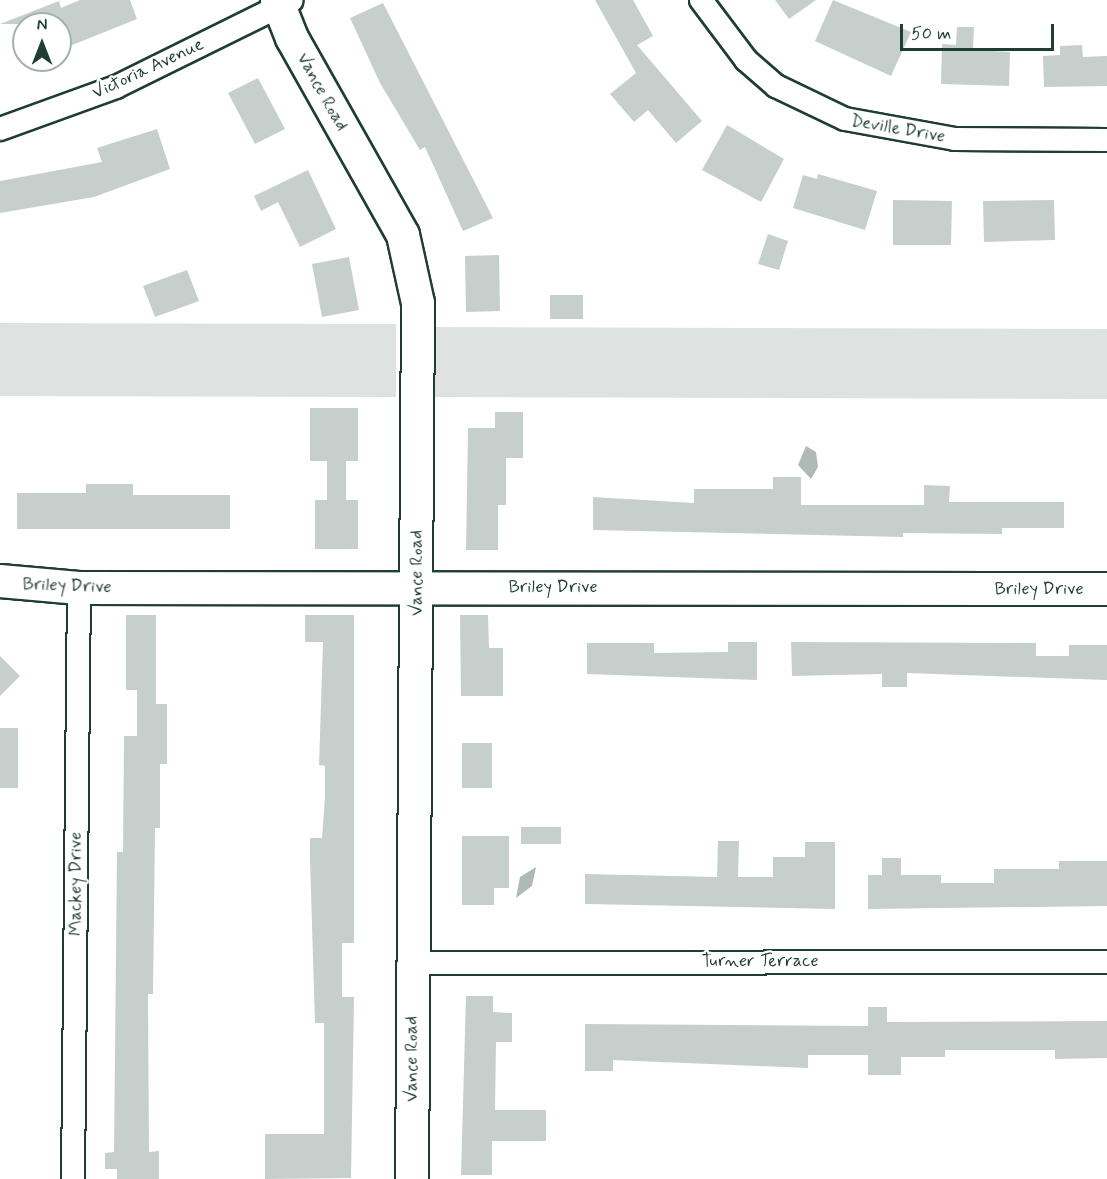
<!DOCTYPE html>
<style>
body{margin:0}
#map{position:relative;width:1107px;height:1179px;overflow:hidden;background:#fff;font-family:Mynerve,sans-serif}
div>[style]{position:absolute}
.green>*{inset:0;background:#dee3e2}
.water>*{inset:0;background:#afbab7}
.building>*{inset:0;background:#c7cfcc}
.roads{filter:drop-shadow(2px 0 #1f3d34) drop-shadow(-2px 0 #1f3d34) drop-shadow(0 2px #1f3d34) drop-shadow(0 -2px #1f3d34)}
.street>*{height:22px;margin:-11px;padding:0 11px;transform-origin:11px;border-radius:11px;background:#fff}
.secondary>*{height:32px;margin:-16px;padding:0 16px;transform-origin:16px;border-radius:16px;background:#fff}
span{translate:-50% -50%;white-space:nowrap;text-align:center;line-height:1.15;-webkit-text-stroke:4.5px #fff;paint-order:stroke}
.street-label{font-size:18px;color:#1f3d34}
.north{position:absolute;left:12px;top:12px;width:60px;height:60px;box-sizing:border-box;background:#fff;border:2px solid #a5b1ae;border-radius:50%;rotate:0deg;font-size:16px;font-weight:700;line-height:24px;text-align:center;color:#1f3d34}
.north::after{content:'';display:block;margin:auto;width:21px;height:27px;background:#1f3d34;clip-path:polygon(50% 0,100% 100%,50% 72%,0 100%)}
.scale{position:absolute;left:900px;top:24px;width:154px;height:27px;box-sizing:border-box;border:3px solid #1f3d34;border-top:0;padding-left:8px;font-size:18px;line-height:21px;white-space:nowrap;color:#1f3d34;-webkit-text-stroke:4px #fff;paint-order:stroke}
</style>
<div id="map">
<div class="green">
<i style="clip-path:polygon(0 323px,396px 324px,396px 397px,0 396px)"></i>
<i style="clip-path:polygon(431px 327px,1107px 329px,1107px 399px,431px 397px)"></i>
</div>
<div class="water">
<i style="clip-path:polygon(806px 446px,816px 452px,818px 467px,811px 479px,798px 465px)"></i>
<i style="clip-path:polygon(536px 867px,532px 886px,516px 898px,520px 877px)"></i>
</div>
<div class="building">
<i style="clip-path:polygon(80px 0,130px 0,137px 19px,60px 50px,60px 24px,0 24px,59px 1px,61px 8px)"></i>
<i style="clip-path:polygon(595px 0,633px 0,653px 36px,637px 45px,702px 121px,676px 143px,648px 110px,634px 122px,610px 94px,636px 73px)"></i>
<i style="clip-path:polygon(775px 0,816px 0,789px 19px)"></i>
<i style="clip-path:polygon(833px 0,911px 32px,891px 76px,815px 41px)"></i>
<i style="clip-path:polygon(383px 3px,493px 218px,463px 231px,425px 147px,420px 150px,380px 83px,350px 18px)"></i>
<i style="clip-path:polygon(957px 27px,974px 27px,973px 50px,1010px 52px,1009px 86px,941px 84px,942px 44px,956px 45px)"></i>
<i style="clip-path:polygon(1082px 45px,1083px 57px,1107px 56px,1107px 86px,1044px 87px,1043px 56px,1060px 55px,1060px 46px)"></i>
<i style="clip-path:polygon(258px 78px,285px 129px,255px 144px,228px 93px)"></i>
<i style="clip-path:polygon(727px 125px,784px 159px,761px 202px,702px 170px)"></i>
<i style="clip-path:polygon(157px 129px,170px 169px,94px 197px,0 213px,0 181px,102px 162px,97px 148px)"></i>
<i style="clip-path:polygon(308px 170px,336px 229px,300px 247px,278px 202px,261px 211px,254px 196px)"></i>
<i style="clip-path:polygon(818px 174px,877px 191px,865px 230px,793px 208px,803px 175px,817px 179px)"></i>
<i style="clip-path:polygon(893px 200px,952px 201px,951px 245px,893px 245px)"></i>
<i style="clip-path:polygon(1054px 200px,1055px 240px,984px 242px,983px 201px)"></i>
<i style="clip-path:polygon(768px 234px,788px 241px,779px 270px,758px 264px)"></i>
<i style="clip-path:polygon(499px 255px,500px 311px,466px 312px,465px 256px)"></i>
<i style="clip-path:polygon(349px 257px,359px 310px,322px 317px,312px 264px)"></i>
<i style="clip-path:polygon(187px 270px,199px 301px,155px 317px,143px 286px)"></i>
<i style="clip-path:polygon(550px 295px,583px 295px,583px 319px,550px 319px)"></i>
<i style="clip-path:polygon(310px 408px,358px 408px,358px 461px,346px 461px,346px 500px,358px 500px,358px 549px,315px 549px,315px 500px,327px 500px,327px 461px,310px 461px)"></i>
<i style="clip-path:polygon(495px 412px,523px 412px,523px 458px,506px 458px,506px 505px,498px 505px,498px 550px,466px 550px,468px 428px,495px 428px)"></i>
<i style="clip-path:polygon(773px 477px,801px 477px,801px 505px,924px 505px,924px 485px,950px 486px,949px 502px,1064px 502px,1064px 528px,1002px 528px,1002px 534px,903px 533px,903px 537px,593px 530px,593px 497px,694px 503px,694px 489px,773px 489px)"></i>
<i style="clip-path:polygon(86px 484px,133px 484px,133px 495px,230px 495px,230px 529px,17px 529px,17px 493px,86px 493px)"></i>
<i style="clip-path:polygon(126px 615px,156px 615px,156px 704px,167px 704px,167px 764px,160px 764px,160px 828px,155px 828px,153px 994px,148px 994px,149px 1152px,159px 1151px,159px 1179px,117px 1179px,117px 1169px,105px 1169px,105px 1153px,114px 1152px,117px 852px,123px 852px,124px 736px,137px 736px,137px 690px,126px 690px)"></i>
<i style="clip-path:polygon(305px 615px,354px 615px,354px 943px,342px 943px,342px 997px,354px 997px,351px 1178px,265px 1179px,265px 1134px,324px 1134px,324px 1023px,315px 1023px,310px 860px,310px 838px,322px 838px,325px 797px,325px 766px,319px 765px,323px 642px,305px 642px)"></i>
<i style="clip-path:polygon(460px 615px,488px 615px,489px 648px,503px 648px,503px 696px,461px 696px)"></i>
<i style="clip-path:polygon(728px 642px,757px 642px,757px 680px,587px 674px,587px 643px,654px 643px,654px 653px,728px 652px)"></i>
<i style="clip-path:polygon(791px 642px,1036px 643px,1036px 656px,1069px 656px,1069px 645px,1107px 645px,1107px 680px,907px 673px,907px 687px,882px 687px,882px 674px,792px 676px)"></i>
<i style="clip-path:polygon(0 656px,20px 676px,0 696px)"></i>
<i style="clip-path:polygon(0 728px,18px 728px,18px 788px,0 788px)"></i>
<i style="clip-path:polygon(462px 743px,492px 743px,492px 788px,462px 788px)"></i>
<i style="clip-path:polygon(521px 827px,561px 827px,561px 844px,521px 844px)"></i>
<i style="clip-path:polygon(462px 836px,509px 836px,509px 888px,494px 888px,494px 905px,462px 905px)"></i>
<i style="clip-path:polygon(718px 841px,739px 841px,738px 877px,773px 877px,773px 857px,805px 857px,805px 842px,835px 842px,835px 909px,585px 904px,585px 874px,717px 877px)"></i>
<i style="clip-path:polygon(882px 858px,901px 858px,901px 875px,941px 875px,941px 883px,994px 883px,994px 869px,1059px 869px,1059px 861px,1107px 861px,1107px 906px,868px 909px,868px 875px,882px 875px)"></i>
<i style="clip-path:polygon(466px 996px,493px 996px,493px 1012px,512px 1013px,512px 1042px,496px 1042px,495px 1110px,546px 1110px,546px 1141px,492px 1141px,492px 1175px,461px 1175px)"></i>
<i style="clip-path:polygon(868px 1007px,887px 1007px,887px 1022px,1107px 1021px,1107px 1058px,1055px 1059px,1055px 1050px,945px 1050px,945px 1057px,901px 1057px,901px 1075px,868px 1075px,868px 1055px,808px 1055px,808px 1068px,613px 1060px,613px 1071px,585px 1071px,585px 1024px,868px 1026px)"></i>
</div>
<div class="roads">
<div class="street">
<i style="left:701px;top:0;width:75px;rotate:53.1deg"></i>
<i style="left:746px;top:60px;width:40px;rotate:41deg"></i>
<i style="left:776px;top:86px;width:76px;rotate:25.6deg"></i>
<i style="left:845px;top:119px;width:112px;rotate:10.3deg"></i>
<i style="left:955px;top:139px;width:152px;rotate:0.4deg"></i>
<i style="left:0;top:129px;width:123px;rotate:-19.9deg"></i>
<i style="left:116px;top:87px;width:196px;rotate:-26.3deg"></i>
<i style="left:413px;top:963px;width:694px;rotate:-0.08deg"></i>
<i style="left:73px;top:1179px;width:591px;rotate:-89.42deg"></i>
</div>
<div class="secondary">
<i style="left:277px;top:0;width:41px;rotate:68.5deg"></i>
<i style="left:292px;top:38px;width:226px;rotate:60.6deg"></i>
<i style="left:403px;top:235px;width:70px;rotate:77.6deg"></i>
<i style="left:418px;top:303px;width:876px;rotate:90.39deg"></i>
<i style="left:0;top:581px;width:79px;rotate:5.1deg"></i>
<i style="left:79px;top:588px;width:1028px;rotate:0.06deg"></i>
</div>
</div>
<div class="street-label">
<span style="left:148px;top:69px;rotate:-25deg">Victoria Avenue</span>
<span style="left:322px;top:92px;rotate:61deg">Vance Road</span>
<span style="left:898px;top:129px;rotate:10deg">Deville Drive</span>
<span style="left:417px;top:573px;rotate:-90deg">Vance Road</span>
<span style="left:67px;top:586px;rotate:2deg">Briley Drive</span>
<span style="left:553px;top:587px">Briley Drive</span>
<span style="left:1039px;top:589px">Briley Drive</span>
<span style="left:76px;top:884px;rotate:-90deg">Mackey Drive</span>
<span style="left:760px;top:961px">Turner Terrace</span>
<span style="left:412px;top:1059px;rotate:-90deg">Vance Road</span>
</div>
<div class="north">N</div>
<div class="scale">50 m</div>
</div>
